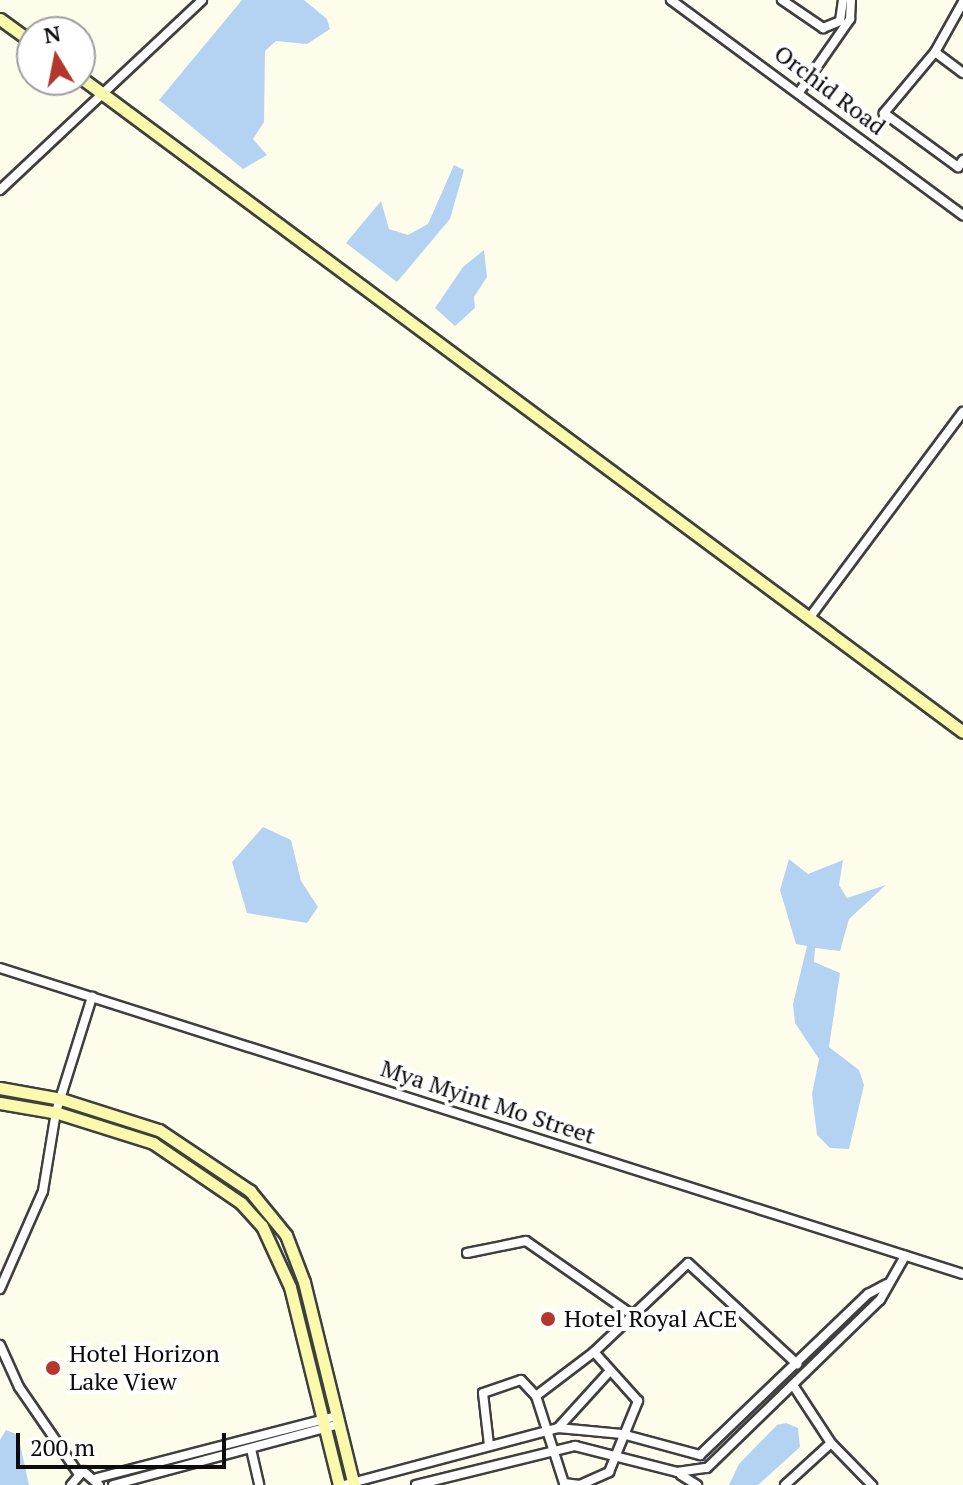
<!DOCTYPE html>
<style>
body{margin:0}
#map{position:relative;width:963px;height:1485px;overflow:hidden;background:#fefdec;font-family:"PT Serif",serif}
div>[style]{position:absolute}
.water>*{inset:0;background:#b4d3f2}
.roads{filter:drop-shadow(2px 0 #3f3f3f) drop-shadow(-2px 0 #3f3f3f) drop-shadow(0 2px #3f3f3f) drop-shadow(0 -2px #3f3f3f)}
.street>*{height:8px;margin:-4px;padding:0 4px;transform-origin:4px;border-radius:4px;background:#fff}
.secondary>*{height:11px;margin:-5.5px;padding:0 5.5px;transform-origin:5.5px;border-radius:5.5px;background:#f9faab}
.dots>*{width:22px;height:22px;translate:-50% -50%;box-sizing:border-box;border:4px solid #fff;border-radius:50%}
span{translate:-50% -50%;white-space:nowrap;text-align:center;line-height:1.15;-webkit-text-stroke:8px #fff;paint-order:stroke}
.street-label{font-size:24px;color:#0c0c0c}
.poi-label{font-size:24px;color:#0c0c0c}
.left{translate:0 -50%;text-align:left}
.north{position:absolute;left:16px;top:16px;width:80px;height:80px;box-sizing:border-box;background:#fff;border:2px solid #9e9e9e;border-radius:50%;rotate:350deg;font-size:22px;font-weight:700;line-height:32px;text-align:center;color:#0c0c0c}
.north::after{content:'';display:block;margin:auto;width:28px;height:36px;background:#b4372c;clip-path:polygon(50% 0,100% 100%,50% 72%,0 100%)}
.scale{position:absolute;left:16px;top:1433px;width:210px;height:36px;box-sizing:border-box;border:4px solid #0c0c0c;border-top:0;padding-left:10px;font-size:24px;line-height:28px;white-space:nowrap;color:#0c0c0c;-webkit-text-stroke:6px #fff;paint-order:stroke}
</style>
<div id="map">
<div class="water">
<i style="clip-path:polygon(242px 0,304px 0,327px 19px,330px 29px,307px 44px,276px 41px,265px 51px,264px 122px,253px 139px,267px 155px,243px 169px,159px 100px)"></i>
<i style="clip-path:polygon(454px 165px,464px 170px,450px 219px,397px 282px,346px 243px,381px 201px,389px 229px,408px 235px,428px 224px)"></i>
<i style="clip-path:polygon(484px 250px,487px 277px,474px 297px,475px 308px,455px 326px,435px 308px,463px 267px)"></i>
<i style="clip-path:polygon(263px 827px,291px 840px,301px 881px,318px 907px,307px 923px,247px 913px,232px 862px)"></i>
<i style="clip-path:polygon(789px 859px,808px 874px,843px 860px,839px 885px,847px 898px,886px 885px,849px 919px,840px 951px,815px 948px,814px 962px,840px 973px,829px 1047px,859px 1070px,864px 1085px,849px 1149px,830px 1148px,817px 1135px,812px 1094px,819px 1059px,795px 1023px,793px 1004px,807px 946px,796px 944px,780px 890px)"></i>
<i style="clip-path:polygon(786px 1423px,798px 1428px,800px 1447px,758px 1485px,729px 1485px,739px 1464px,777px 1425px)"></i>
<i style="clip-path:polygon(6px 1430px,18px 1435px,29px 1485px,0 1485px,0 1440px)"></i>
</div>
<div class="roads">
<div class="street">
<i style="left:671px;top:0;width:363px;rotate:36.4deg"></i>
<i style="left:782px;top:0;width:50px;rotate:34.3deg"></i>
<i style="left:823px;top:28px;width:18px;rotate:-22deg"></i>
<i style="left:840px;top:21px;width:21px;rotate:-82deg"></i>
<i style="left:963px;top:2px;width:57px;rotate:119.2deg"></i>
<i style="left:935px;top:52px;width:80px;rotate:129.9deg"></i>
<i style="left:884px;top:113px;width:92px;rotate:36.1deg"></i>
<i style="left:958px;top:167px;width:9px;rotate:-54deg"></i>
<i style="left:935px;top:52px;width:35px;rotate:37deg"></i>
<i style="left:800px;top:91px;width:88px;rotate:-55.2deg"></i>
<i style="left:850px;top:19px;width:19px;rotate:-87deg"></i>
<i style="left:0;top:190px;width:277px;rotate:-43.2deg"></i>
<i style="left:810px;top:617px;width:256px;rotate:-53.3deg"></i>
<i style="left:0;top:968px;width:1010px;rotate:17.63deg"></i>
<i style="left:467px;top:1253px;width:60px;rotate:-11.5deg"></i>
<i style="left:526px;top:1241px;width:128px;rotate:34.8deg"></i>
<i style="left:0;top:1289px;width:107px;rotate:-66.3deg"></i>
<i style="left:43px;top:1191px;width:80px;rotate:-80.7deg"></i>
<i style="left:56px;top:1112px;width:121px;rotate:-72.6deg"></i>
<i style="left:0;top:1345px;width:46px;rotate:65.7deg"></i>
<i style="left:19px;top:1387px;width:104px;rotate:55.5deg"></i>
<i style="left:793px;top:1385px;width:69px;rotate:56.8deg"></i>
<i style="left:831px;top:1443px;width:59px;rotate:45.7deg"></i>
<i style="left:536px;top:1396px;width:73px;rotate:-37.2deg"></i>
<i style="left:594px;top:1352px;width:129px;rotate:-43.4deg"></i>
<i style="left:688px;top:1263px;width:149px;rotate:42.8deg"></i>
<i style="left:558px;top:1428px;width:76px;rotate:-47.7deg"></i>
<i style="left:489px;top:1445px;width:52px;rotate:-96.6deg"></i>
<i style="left:483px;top:1393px;width:40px;rotate:-18.9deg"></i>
<i style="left:521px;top:1380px;width:22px;rotate:47deg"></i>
<i style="left:536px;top:1396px;width:91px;rotate:72.2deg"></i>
<i style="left:564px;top:1483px;width:16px;rotate:7deg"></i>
<i style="left:580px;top:1485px;width:32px;rotate:-24deg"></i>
<i style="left:609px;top:1472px;width:77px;rotate:-67.8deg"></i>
<i style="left:638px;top:1401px;width:66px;rotate:-131.9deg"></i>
<i style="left:251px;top:1449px;width:37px;rotate:77deg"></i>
<i style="left:681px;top:1475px;width:19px;rotate:32deg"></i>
<i style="left:97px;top:1478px;width:248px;rotate:-14.5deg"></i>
<i style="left:71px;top:1485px;width:18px;rotate:-49deg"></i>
<i style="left:83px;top:1471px;width:21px;rotate:41deg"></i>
<i style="left:113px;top:1485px;width:234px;rotate:-15.1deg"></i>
<i style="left:344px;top:1485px;width:221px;rotate:-14.9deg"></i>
<i style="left:558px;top:1428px;width:64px;rotate:5.4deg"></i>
<i style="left:622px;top:1434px;width:81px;rotate:15.1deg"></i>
<i style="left:700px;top:1455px;width:233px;rotate:-43.8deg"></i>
<i style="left:868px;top:1294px;width:21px;rotate:-28deg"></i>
<i style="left:416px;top:1485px;width:164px;rotate:-13.8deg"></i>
<i style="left:575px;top:1446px;width:105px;rotate:14.3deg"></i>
<i style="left:677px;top:1472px;width:30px;rotate:-8deg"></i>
<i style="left:707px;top:1468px;width:241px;rotate:-44.2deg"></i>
<i style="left:880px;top:1300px;width:51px;rotate:-60.4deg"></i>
<i style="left:785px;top:1485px;width:62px;rotate:-42.4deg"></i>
</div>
<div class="secondary">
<i style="left:0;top:19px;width:39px;rotate:36deg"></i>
<i style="left:80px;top:77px;width:1099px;rotate:36.57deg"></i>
<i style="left:0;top:1088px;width:62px;rotate:10.2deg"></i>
<i style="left:61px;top:1099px;width:103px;rotate:17.6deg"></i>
<i style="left:159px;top:1130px;width:110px;rotate:33.8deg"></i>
<i style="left:250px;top:1191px;width:57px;rotate:50.7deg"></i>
<i style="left:286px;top:1235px;width:50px;rotate:69deg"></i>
<i style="left:304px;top:1282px;width:209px;rotate:76.2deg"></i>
<i style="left:0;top:1103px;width:59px;rotate:9.8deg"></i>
<i style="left:58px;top:1113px;width:100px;rotate:17.5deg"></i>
<i style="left:153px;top:1143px;width:107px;rotate:34.3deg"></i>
<i style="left:241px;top:1203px;width:31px;rotate:48deg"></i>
<i style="left:262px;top:1226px;width:67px;rotate:65.3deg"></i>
<i style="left:290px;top:1287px;width:204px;rotate:76.1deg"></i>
</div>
</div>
<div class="dots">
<i style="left:548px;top:1319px;background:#b4372c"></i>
<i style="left:53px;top:1368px;background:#b4372c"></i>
</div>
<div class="street-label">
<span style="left:830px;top:90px;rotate:37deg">Orchid Road</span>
<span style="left:488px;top:1102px;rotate:18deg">Mya Myint Mo Street</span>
</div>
<div class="poi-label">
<span class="left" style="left:564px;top:1319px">Hotel Royal ACE</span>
<span class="left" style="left:69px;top:1368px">Hotel Horizon<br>Lake View</span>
</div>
<div class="north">N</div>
<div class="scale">200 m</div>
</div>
